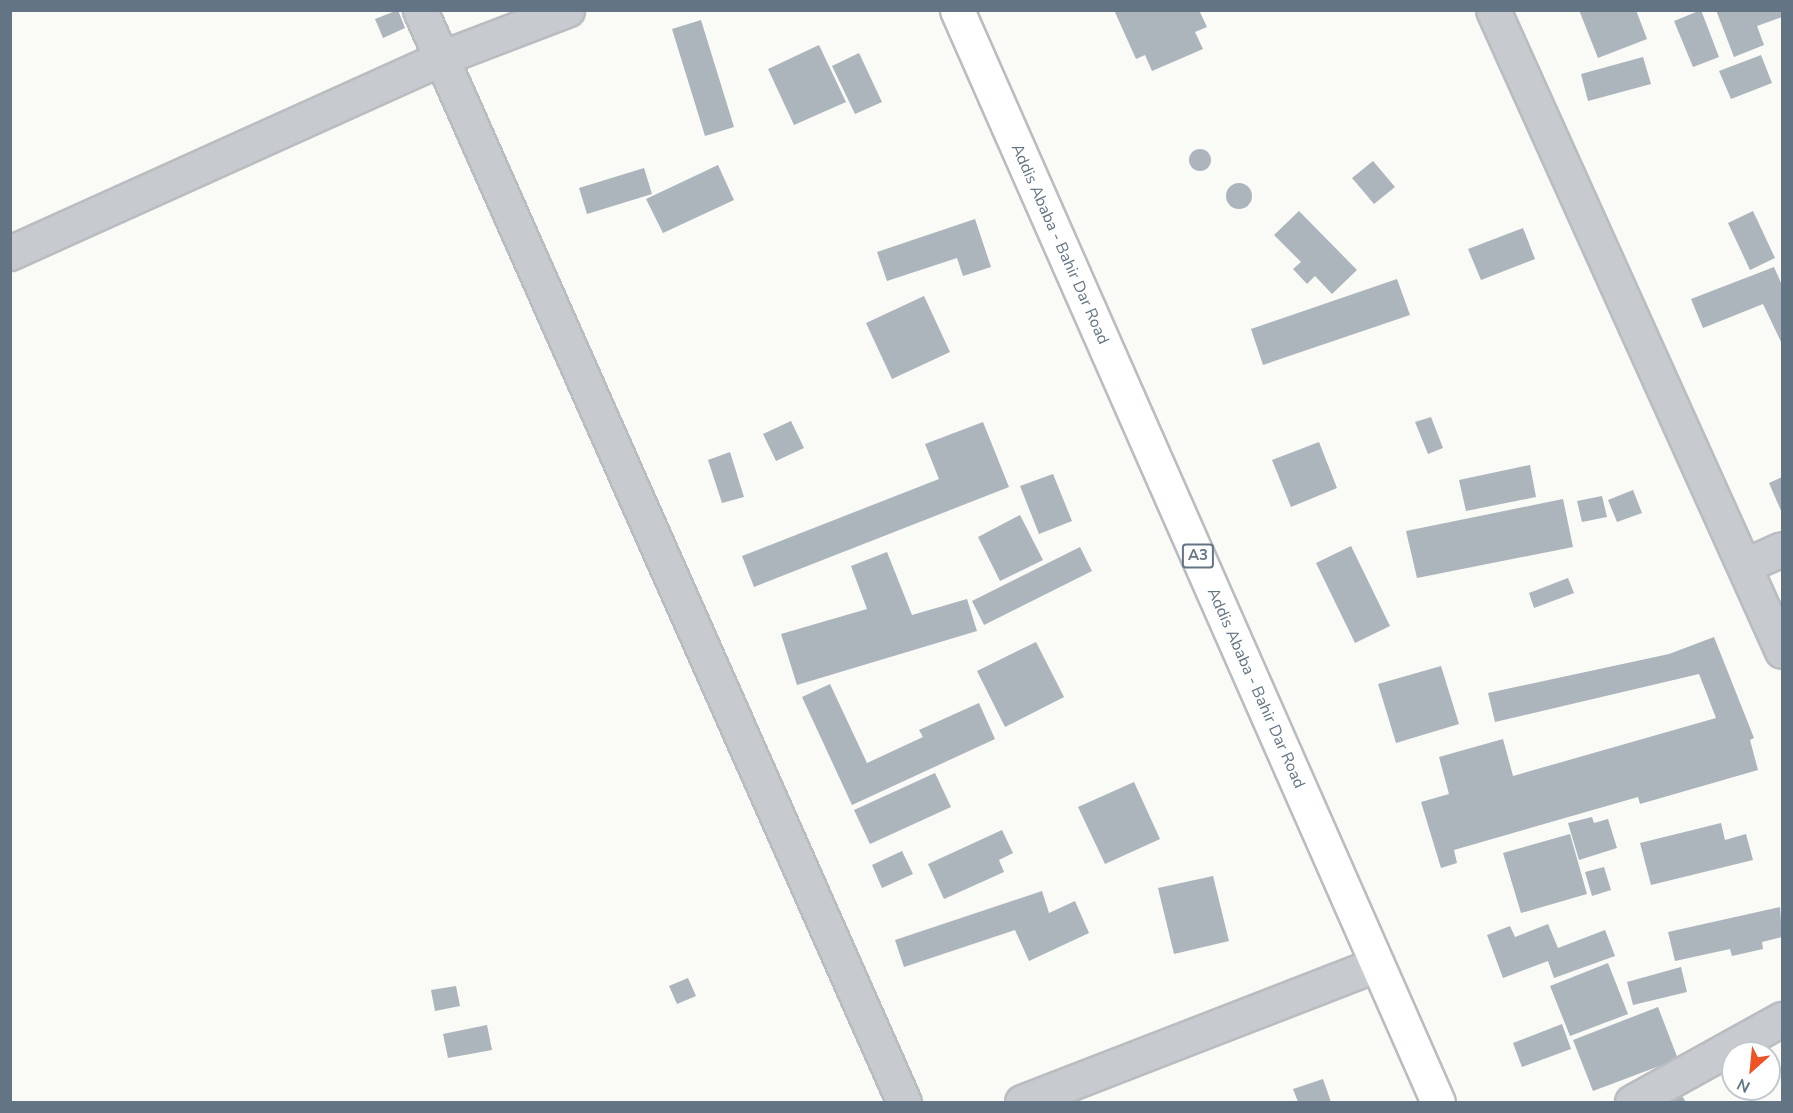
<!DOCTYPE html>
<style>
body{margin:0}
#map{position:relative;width:1793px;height:1113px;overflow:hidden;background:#fafaf7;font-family:"Nunito Sans",sans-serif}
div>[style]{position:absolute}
.building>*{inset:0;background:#abb5bb}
.round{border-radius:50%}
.roads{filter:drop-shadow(2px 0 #b9bdc0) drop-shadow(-2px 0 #b9bdc0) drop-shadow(0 2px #b9bdc0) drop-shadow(0 -2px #b9bdc0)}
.street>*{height:33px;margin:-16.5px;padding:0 16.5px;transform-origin:16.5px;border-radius:16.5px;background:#c7cbcf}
.highway>*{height:33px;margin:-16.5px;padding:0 16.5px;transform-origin:16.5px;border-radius:16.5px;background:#fff}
span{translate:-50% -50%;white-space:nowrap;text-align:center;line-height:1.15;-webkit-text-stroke:6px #fff;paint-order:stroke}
.shield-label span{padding:2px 4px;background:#fff;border:2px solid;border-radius:4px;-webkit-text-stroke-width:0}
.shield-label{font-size:15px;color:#637584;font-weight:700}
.street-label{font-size:16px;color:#637584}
.frame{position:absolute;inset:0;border:12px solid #637584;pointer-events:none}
.north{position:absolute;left:1721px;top:1041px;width:60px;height:60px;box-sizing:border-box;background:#fff;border:2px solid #c1c8ce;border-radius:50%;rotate:207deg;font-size:16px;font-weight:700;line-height:24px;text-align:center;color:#637584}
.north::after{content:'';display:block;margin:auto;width:21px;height:27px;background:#ed5324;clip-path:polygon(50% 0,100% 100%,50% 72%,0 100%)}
</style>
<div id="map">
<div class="building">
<i style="clip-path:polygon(398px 10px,405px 28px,383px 38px,375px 19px)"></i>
<i style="clip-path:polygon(1114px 10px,1199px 10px,1207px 27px,1195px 32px,1203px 49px,1152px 71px,1145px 55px,1136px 59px)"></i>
<i style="clip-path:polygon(1579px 10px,1636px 10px,1647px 39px,1598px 58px)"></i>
<i style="clip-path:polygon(1701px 10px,1719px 57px,1693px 67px,1674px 21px)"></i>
<i style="clip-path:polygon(1716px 10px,1782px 10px,1782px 17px,1757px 26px,1764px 45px,1734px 57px)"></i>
<i style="clip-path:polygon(701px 20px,734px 127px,705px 136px,672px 29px)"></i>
<i style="clip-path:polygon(819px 45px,846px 102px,794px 125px,768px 69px)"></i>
<i style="clip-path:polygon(859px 53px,882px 102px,855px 114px,832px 66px)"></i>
<i style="clip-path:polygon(1761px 55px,1772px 83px,1731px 99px,1719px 71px)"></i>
<i style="clip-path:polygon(1643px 57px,1651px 84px,1588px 101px,1581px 74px)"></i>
<i class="round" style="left:1189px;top:149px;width:22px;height:22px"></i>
<i style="clip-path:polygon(1373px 161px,1395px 187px,1374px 204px,1352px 178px)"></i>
<i style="clip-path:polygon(718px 165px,734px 200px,663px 233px,646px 199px)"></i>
<i style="clip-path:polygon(644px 168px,652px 194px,587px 214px,579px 188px)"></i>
<i class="round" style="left:1226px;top:183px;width:26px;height:26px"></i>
<i style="clip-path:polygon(1299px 211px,1357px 270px,1332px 294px,1315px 276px,1307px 284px,1293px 269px,1301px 262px,1274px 235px)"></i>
<i style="clip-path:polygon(1753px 211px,1775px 258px,1750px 270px,1728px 223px)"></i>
<i style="clip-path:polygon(975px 219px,991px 267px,963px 276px,957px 258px,887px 281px,877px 252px)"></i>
<i style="clip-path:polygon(1523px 228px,1535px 259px,1481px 280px,1468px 249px)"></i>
<i style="clip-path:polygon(1774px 267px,1782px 285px,1782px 344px,1763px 304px,1703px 328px,1691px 299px)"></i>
<i style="clip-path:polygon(1397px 279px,1410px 315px,1263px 365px,1251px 329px)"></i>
<i style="clip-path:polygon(924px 296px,950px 352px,892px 379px,866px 323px)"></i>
<i style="clip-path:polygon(1431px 417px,1443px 448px,1428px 454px,1415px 422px)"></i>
<i style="clip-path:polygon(791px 421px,804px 448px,776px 461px,763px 434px)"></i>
<i style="clip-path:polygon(983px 422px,1009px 487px,754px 587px,742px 556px,939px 479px,925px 444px)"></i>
<i style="clip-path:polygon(1319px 442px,1337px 488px,1291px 507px,1272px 460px)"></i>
<i style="clip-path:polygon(730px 452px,744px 497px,722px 503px,708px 460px)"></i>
<i style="clip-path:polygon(1530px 465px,1536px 497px,1466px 511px,1459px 480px)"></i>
<i style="clip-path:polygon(1053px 474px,1072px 521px,1039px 534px,1020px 486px)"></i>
<i style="clip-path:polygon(1782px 477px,1782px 513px,1769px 483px)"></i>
<i style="clip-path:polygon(1633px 490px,1642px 513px,1617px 522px,1608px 500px)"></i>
<i style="clip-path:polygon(1602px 496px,1607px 517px,1582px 522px,1577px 501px)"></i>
<i style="clip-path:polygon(1563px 499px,1573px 547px,1417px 578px,1406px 531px)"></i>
<i style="clip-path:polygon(1020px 515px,1043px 560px,1000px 581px,978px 537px)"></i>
<i style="clip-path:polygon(1351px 546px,1390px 626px,1355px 643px,1316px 563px)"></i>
<i style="clip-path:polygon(1080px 547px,1092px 571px,984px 625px,972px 601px)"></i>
<i style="clip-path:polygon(887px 552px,912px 615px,967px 599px,977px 631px,797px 685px,781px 634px,867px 609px,851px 566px)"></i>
<i style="clip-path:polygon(1568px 578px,1574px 593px,1534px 608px,1529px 593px)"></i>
<i style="clip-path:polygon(1714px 637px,1754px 738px,1750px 740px,1758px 770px,1640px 804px,1638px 797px,1454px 850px,1457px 863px,1441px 868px,1421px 802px,1449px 794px,1439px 757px,1503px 739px,1513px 776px,1716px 718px,1699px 674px,1495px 722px,1488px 693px,1669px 654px)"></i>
<i style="clip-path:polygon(1036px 642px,1064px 697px,1005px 727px,977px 671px)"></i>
<i style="clip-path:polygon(1441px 666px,1459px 724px,1396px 743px,1378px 684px)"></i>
<i style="clip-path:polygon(830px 684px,867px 763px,923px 737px,919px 730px,979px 703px,995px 739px,852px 805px,802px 697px)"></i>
<i style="clip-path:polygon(935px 773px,951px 807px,870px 844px,854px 810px)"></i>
<i style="clip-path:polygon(1134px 782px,1160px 839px,1105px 864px,1078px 807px)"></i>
<i style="clip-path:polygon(1592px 817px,1594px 823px,1608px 819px,1617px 848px,1579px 860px,1568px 823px)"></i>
<i style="clip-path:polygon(1721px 823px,1725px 840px,1746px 834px,1753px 860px,1651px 885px,1640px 843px)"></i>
<i style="clip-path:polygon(1002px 830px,1013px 853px,999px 860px,1004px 872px,944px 899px,928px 864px)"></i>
<i style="clip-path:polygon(1570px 834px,1587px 894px,1521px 913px,1503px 853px)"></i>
<i style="clip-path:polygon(902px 851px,913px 874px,882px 888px,872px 865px)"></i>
<i style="clip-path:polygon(1604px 867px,1611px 890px,1592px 896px,1585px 872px)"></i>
<i style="clip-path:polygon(1213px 876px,1229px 941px,1174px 954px,1158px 888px)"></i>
<i style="clip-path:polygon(1042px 891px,1049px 913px,1075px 901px,1089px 933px,1029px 961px,1015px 930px,904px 967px,895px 940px)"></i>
<i style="clip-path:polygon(1780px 907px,1782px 937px,1762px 942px,1763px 949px,1732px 956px,1730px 949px,1675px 961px,1668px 932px)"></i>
<i style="clip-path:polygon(1548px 924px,1558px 948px,1605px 930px,1615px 956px,1554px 978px,1548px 961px,1503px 978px,1487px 935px,1510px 926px,1515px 937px)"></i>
<i style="clip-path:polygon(1608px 963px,1628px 1014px,1570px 1036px,1550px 986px)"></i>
<i style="clip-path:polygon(1681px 967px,1687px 992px,1633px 1005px,1627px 982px)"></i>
<i style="clip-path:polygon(688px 978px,696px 996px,677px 1004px,669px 986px)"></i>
<i style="clip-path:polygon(456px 986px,460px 1006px,435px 1011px,431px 990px)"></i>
<i style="clip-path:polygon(1658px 1007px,1678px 1059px,1593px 1091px,1573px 1040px)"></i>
<i style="clip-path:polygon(1562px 1024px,1571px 1049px,1522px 1067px,1513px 1043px)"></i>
<i style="clip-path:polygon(487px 1025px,492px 1050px,448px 1058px,443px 1034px)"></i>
<i style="clip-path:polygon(1323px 1079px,1331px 1102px,1298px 1102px,1293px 1089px)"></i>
<i style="clip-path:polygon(1678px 1090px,1686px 1102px,1660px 1102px)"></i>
</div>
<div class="roads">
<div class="street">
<i style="left:420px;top:10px;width:1194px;rotate:66.1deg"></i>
<i style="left:1493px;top:10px;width:703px;rotate:65.73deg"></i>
<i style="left:10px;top:253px;width:473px;rotate:-24.3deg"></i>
<i style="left:441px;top:58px;width:135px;rotate:-20.9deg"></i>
<i style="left:1746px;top:565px;width:39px;rotate:-24deg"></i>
<i style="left:1022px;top:1102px;width:381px;rotate:-21.2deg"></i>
<i style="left:1632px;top:1102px;width:171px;rotate:-29deg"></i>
</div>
<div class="highway">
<i style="left:957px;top:10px;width:1193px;rotate:66.23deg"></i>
</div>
</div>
<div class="shield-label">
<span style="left:1198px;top:556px">A3</span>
</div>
<div class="street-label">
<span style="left:1060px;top:244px;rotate:66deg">Addis Ababa - Bahir Dar Road</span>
<span style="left:1256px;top:688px;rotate:66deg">Addis Ababa - Bahir Dar Road</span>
</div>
<div class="frame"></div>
<div class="north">N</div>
</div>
